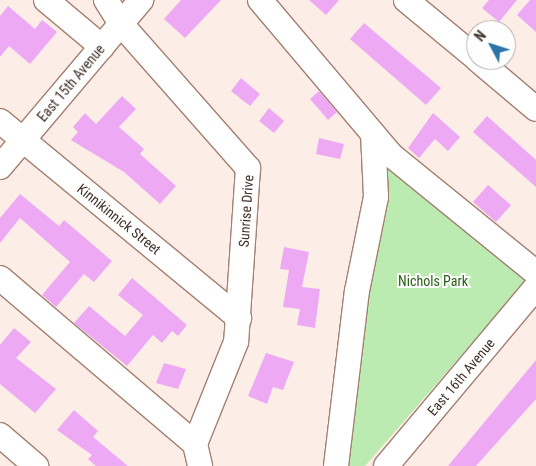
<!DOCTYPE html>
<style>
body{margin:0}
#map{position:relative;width:536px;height:466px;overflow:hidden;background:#fdede7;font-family:"Roboto Condensed",sans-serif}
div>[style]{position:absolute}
.green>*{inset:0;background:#bcebb1}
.building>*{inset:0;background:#eea9f4}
.roads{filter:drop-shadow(1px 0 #a38172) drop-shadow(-1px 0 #a38172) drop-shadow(0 1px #a38172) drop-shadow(0 -1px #a38172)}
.minor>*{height:24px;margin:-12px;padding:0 12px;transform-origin:12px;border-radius:12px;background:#fff}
span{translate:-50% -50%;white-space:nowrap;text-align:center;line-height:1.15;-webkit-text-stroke:4px #fefefe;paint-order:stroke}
.street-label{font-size:14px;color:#40312b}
.park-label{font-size:14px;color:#235f10}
.north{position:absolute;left:466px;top:20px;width:50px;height:50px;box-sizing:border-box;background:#fefefe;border:1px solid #b2acaa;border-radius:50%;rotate:310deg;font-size:14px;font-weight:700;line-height:20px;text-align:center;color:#40312b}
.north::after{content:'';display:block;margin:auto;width:18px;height:22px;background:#2c75a9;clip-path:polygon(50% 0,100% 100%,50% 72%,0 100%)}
</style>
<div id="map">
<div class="green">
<i style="clip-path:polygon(398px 163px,531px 275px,365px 466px,341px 466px,381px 166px)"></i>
</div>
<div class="building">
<i style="clip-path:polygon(181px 0,221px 0,185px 38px,164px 19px)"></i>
<i style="clip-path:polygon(309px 0,339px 0,326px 15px)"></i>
<i style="clip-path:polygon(489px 0,517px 0,499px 22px,482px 8px)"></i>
<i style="clip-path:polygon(530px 0,536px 0,536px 32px,517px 15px)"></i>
<i style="clip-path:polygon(8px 6px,35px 29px,42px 20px,57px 32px,30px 64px,9px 46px,0 57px,0 16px)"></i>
<i style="clip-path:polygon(364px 23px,441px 88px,426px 105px,350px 39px)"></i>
<i style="clip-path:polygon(241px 78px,260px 94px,250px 106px,231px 91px)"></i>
<i style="clip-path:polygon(319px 91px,337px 112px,328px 120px,310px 99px)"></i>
<i style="clip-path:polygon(122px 96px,136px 109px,119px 127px,144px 149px,140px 154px,176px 186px,160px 204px,124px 172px,71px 140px,78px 132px,73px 127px,85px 113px,96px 124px)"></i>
<i style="clip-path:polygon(269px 108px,284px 121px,274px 133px,259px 121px)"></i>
<i style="clip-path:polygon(433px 113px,460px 137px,448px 151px,435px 139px,419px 158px,408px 148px)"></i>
<i style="clip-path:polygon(487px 116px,536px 160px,536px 187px,473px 132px)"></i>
<i style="clip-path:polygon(319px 138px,344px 144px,340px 159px,316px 154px)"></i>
<i style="clip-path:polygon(488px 185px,511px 205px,496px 222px,473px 202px)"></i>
<i style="clip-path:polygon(20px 194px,59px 226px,64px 220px,112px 261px,94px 282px,84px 274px,56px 307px,42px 295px,70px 262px,20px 218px,0 243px,0 218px)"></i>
<i style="clip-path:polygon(284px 247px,309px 252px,302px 287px,320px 289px,315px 328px,297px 325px,300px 309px,283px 307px,289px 270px,280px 269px)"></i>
<i style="clip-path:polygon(132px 278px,187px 325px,178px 336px,172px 331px,162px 343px,153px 335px,127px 366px,74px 323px,89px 306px,125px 336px,143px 315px,118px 295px)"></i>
<i style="clip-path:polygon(14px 328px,31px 342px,16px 358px,56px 389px,35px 413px,0 384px,0 345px)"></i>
<i style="clip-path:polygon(266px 353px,294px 362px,283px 390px,273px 387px,267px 404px,248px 396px)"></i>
<i style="clip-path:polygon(536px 360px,536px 399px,476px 466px,448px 466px)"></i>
<i style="clip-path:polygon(164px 363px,186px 369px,178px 389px,156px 383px)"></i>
<i style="clip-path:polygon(74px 410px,98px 431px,93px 437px,128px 466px,96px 466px,88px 459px,92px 455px,57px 430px)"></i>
</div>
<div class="roads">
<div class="minor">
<i style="left:46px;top:0;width:73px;rotate:40deg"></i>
<i style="left:106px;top:0;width:28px;rotate:58deg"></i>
<i style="left:121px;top:24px;width:192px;rotate:48.6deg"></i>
<i style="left:248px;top:168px;width:174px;rotate:93.9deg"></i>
<i style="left:236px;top:342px;width:110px;rotate:111.9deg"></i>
<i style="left:195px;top:444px;width:23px;rotate:77deg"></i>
<i style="left:260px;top:0;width:203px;rotate:49.8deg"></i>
<i style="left:391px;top:155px;width:187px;rotate:39.1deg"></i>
<i style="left:406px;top:0;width:91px;rotate:39.6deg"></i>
<i style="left:478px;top:60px;width:76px;rotate:40.2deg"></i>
<i style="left:0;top:121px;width:310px;rotate:39.5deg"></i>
<i style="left:0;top:167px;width:219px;rotate:-49.8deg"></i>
<i style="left:0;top:278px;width:256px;rotate:40.4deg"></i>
<i style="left:0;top:435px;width:48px;rotate:40.7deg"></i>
<i style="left:336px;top:466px;width:176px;rotate:-83.2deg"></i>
<i style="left:357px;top:291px;width:96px;rotate:-78.6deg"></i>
<i style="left:376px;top:197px;width:63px;rotate:-92.7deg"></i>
<i style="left:386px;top:466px;width:234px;rotate:-50deg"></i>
</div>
</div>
<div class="street-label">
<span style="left:71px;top:83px;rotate:-50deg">East 15th Avenue</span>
<span style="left:246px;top:211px;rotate:-86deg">Sunrise Drive</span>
<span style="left:119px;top:219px;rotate:39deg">Kinnikinnick Street</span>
<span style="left:461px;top:377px;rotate:-50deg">East 16th Avenue</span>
</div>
<div class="park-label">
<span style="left:433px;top:281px">Nichols Park</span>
</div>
<div class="north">N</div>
</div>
